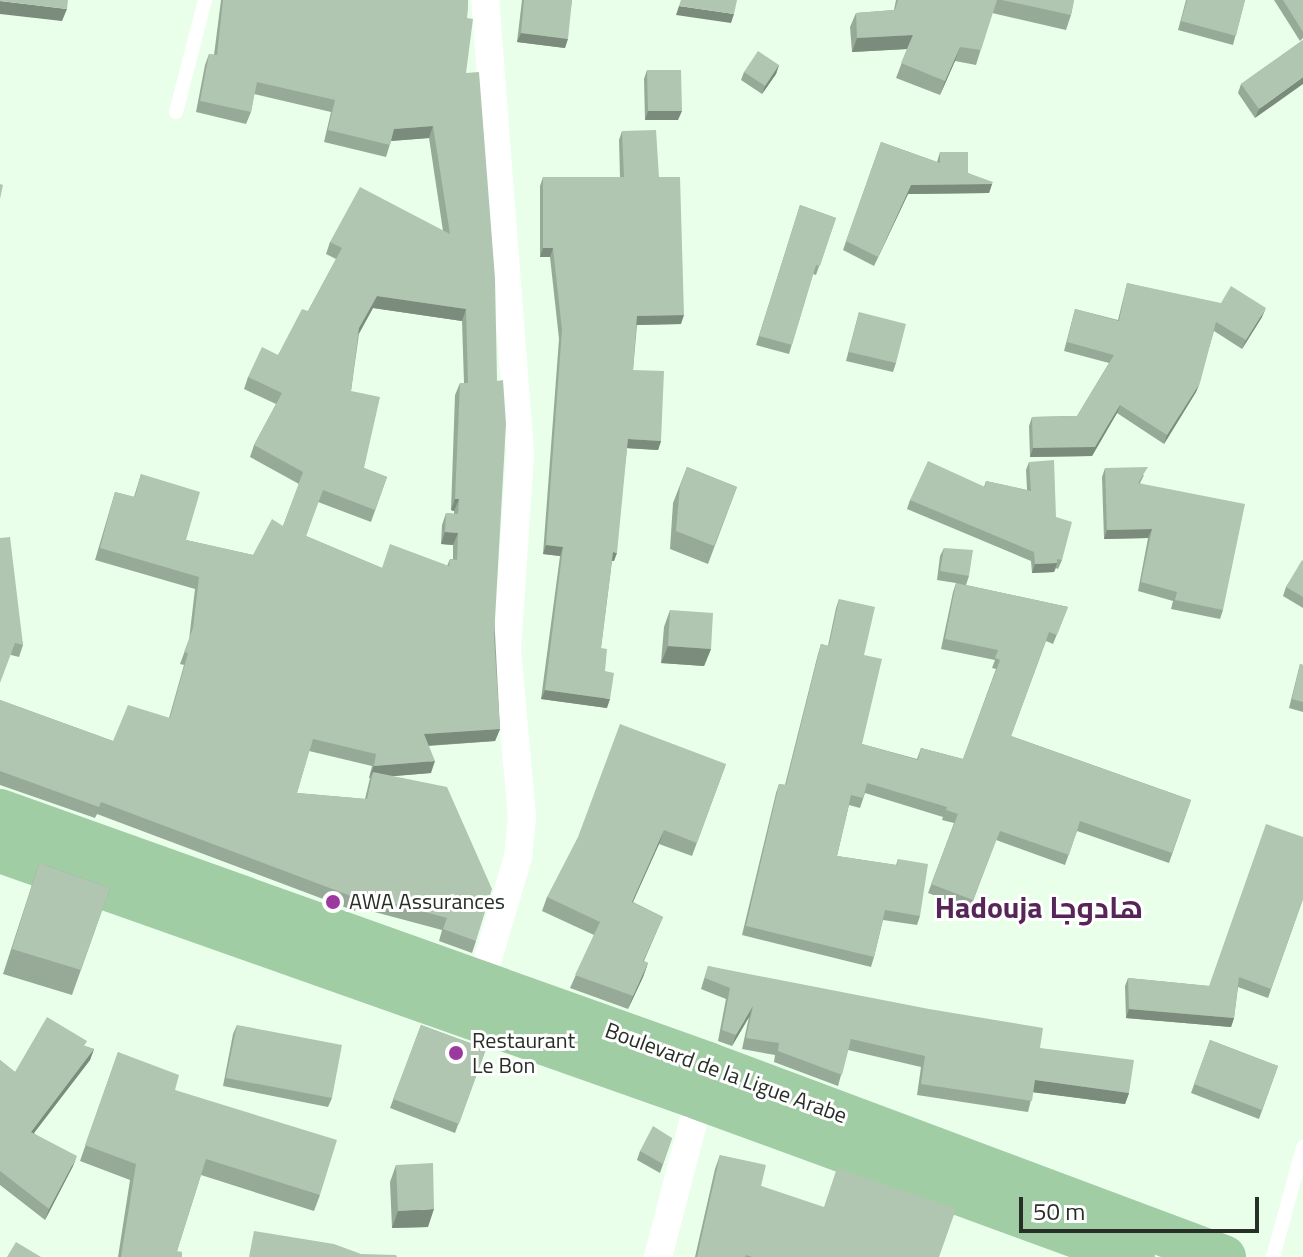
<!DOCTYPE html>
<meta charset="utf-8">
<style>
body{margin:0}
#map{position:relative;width:1303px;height:1257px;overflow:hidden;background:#e9ffea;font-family:"Titillium Web",Cairo,sans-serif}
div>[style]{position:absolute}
.service>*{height:14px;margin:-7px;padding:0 7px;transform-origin:7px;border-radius:7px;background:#fff}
.minor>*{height:28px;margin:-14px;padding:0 14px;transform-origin:14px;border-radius:14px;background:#fff}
.primary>*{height:44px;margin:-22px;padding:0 22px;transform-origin:22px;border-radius:22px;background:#a1cda5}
.wall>*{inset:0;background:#97aa98}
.shaded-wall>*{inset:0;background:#7b8b7c}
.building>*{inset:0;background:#b0c6b1}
.dots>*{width:22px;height:22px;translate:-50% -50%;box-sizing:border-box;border:4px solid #fff;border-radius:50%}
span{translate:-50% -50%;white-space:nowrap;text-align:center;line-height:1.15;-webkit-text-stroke:6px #fff;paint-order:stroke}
.poi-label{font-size:22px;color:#272f27}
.left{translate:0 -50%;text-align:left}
.street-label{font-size:22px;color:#272f27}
.district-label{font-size:30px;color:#562658;font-weight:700}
.scale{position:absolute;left:1019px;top:1197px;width:240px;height:36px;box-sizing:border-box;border:4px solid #272f27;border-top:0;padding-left:10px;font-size:24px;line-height:28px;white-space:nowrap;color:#272f27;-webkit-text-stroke:6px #fff;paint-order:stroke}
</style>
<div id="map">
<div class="service">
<i style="left:176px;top:112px;width:116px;rotate:-75.5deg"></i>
<i style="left:1273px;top:1257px;width:114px;rotate:-74.7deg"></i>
</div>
<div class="minor">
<i style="left:476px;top:999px;width:148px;rotate:-73.5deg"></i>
<i style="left:518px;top:857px;width:40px;rotate:-84.3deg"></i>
<i style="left:522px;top:817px;width:168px;rotate:-95.1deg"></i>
<i style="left:507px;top:650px;width:198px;rotate:-86.2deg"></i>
<i style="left:520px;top:452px;width:453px;rotate:-94.4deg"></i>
<i style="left:658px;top:1257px;width:179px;rotate:-75.4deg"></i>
</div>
<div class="primary">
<i style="left:0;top:811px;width:752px;rotate:19.66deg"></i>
<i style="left:708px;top:1064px;width:551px;rotate:20.51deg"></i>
<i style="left:0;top:851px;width:741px;rotate:19.46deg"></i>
<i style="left:699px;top:1098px;width:462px;rotate:20.1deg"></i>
</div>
<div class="wall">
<i style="clip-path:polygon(evenodd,221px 0,468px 0,467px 18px,466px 73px,500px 729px,495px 741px,429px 746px,431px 773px,392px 776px,476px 941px,472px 953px,439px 941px,442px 930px,356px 907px,355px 911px,97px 814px,95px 818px,0 785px,0 700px,113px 741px,169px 718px,184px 665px,180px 664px,189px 640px,195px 589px,95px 560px,115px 492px,134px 497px,141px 474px,186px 540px,253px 555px,283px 526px,299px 484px,250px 457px,254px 445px,276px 404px,244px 389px,248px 377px,278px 355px,308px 311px,336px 259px,326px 254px,330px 242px,443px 231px,429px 138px,391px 141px,386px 157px,324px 142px,331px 112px,254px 94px,251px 112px,246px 124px,196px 112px,205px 65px,209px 54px,214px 55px,221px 0,373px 308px,462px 321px,464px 383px,460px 383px,455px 395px,451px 510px,454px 511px,454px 514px,446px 513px,442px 525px,441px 544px,453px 545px,453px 559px,450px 559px,447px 566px,382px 568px,306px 536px,318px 502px,371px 522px,387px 477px,364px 468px,351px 391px,359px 334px,373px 308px,221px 0,309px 751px,372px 766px,369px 778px,370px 778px,365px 799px,297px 793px,309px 751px)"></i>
<i style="clip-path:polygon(522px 0,572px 0,565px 48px,517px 42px)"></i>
<i style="clip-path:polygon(896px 0,1074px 0,1071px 15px,1066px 30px,992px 13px,976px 65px,955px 61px,940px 95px,896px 78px,907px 49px,852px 52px,850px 27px,856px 13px,894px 10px)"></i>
<i style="clip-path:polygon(1186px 0,1245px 0,1233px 45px,1178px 30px)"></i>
<i style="clip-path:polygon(1274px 0,1303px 0,1303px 38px,1300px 41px)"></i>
<i style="clip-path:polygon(1303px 40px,1255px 118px,1238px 93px,1241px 84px)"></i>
<i style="clip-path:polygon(779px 65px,776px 74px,762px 94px,741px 80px,744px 72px)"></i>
<i style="clip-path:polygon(647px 70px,678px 120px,645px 120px,644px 79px)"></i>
<i style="clip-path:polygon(622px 131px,659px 177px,681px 324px,637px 325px,633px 370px,661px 441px,658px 450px,627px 448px,614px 561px,612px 561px,601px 648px,605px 671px,607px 708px,541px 699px,560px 556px,543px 554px,559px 339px,550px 257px,540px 257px,540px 186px,543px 177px,620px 177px,619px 140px)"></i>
<i style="clip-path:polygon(881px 142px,937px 162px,940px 152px,968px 173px,992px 184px,989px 193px,908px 194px,874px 266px,843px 250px)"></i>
<i style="clip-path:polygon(800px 205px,836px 218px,816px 275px,813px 274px,789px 354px,756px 345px)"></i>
<i style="clip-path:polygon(1127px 283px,1262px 317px,1242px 349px,1214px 331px,1196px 392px,1164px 444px,1117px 413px,1092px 456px,1030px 457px,1029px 426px,1032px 417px,1077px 416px,1109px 363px,1064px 351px,1075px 309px,1118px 320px)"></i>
<i style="clip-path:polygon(859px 312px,896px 363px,893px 372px,846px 361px)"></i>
<i style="clip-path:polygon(1029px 462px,1056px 517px,1062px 560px,1058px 569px,1056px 568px,1054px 572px,1032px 573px,1031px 561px,907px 509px,910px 500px,984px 487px,986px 481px,1027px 490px,1026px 470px)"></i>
<i style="clip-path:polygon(687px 467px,737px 487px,708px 564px,670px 549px,673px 503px)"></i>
<i style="clip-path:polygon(1105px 468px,1144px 475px,1140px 483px,1223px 610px,1220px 619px,1171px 609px,1173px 601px,1138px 591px,1148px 538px,1104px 539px,1102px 477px)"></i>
<i style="clip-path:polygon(0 538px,23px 645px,19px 657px,11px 655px)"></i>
<i style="clip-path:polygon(944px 548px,969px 576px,966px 585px,1068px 607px,1053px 644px,1046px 641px,1011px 736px,1191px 800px,1169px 863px,1077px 831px,1065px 865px,996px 840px,970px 909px,928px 893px,954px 823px,942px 820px,943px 817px,865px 793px,860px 808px,849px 805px,837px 856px,896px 865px,898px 859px,920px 916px,917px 925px,883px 920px,874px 957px,871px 967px,742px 935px,776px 793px,779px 784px,785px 785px,818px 654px,821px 644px,828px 646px,836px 608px,839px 599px,864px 655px,862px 744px,917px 759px,921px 748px,963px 759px,996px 669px,992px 668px,995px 660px,941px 649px,953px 592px,956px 583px,937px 580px,940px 556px)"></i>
<i style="clip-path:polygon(1303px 561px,1303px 608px,1283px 596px,1286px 587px)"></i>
<i style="clip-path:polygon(670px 610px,711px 649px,704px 666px,661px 663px,664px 627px)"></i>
<i style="clip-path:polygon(1300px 664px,1303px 665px,1303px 712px,1289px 708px)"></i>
<i style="clip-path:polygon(726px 764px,692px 856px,659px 844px,633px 902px,663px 917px,644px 961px,648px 963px,643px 977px,628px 1009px,570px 988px,594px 935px,542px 911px,547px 897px)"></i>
<i style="clip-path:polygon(39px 863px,110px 888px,72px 995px,3px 974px)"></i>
<i style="clip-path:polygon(1303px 899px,1268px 998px,1238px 987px,1234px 1018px,1231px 1027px,1126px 1018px,1125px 986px,1128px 978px,1209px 986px)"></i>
<i style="clip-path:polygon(708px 966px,1040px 1048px,1129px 1093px,1125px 1104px,1033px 1092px,1028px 1112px,917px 1095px,921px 1067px,848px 1050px,838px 1086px,774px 1062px,775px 1055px,742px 1049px,749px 1017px,732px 1046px,718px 1041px,726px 999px,701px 989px)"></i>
<i style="clip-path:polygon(237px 1025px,332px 1098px,328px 1107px,223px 1086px,233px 1034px)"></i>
<i style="clip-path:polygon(421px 1025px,486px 1049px,455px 1133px,390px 1108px)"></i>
<i style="clip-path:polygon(1210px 1040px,1278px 1066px,1259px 1119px,1191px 1093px)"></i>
<i style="clip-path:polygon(85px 1046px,94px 1049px,90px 1060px,34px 1133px,73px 1166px,45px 1220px,0 1185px,0 1060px,15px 1072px)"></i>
<i style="clip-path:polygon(118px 1052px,175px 1090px,320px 1195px,314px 1211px,201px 1175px,177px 1251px,182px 1257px,118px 1257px,130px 1180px,80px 1161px)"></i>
<i style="clip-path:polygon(672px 1138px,660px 1173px,637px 1160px,640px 1151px)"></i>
<i style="clip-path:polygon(720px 1155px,761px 1186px,939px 1257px,695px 1257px,715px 1169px)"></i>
<i style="clip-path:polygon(396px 1165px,428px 1227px,392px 1228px,390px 1182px)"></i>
</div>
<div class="shaded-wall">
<i style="clip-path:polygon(0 1px,67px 9px,62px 21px,0 14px)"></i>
<i style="clip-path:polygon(679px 6px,734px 14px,731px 23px,676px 15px)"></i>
<i style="clip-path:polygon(521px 33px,568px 39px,565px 48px,517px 42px)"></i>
<i style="clip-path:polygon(913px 35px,907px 49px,852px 52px,857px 38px)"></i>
<i style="clip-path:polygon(960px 47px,955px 61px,940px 95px,945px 81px)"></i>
<i style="clip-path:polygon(779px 65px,776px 74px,762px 94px,765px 86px)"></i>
<i style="clip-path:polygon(1303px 77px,1303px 84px,1255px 118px,1259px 109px)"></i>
<i style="clip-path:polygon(648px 111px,682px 111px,678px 120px,645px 120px)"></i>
<i style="clip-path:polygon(433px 126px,429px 138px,390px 141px,394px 129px)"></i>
<i style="clip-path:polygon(992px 184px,989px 193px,908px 194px,874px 266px,911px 185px)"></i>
<i style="clip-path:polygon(543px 248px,553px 248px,550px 257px,540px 257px)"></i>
<i style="clip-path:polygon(377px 296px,466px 309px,462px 321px,373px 308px,355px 340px,359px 328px)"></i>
<i style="clip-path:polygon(1266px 308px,1262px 317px,1242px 349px,1246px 340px)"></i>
<i style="clip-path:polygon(684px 315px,681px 324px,634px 325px,637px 316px)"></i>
<i style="clip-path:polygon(1200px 383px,1196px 392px,1164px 444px,1167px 435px)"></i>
<i style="clip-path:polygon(1120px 405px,1117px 413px,1092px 456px,1030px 457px,1033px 448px)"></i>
<i style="clip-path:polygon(628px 439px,661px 441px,658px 450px,625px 448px)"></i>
<i style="clip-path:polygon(455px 499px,459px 499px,454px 511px,451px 510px)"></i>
<i style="clip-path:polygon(1152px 529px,1148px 538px,1104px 539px,1107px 530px)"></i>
<i style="clip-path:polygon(445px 532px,458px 533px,453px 545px,441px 544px)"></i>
<i style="clip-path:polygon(546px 545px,563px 547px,560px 556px,543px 554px)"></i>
<i style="clip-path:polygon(613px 552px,617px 553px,614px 561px,609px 561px)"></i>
<i style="clip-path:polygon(1057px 563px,1054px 572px,1032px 573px,1035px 564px)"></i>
<i style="clip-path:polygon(668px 646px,711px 649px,704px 666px,661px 663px)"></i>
<i style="clip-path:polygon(545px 690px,610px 699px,607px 708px,541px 699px)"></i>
<i style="clip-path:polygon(500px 729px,495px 741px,420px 746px,424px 734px)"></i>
<i style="clip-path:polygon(435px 761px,431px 773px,372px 778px,373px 772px,369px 778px,374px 766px)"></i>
<i style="clip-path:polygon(664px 830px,659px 844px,627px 915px,632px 902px)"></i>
<i style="clip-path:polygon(648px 963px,643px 977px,628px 1009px,633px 996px)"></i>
<i style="clip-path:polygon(753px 1006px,749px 1017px,732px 1046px,736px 1035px)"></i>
<i style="clip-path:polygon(1129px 1009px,1234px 1018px,1231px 1027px,1126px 1018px)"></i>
<i style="clip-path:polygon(94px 1049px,90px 1060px,27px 1142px,31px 1132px)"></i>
<i style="clip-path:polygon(1035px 1080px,1129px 1093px,1125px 1104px,1031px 1092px)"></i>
<i style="clip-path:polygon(77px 1156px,73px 1166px,45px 1220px,49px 1209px)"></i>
<i style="clip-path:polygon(434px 1209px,428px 1227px,392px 1228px,398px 1211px)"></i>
</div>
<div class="building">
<i style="clip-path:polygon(0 0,68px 0,67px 9px,0 1px)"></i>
<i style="clip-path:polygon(evenodd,223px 0,468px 0,467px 18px,473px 19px,466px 73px,479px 72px,495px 278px,497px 381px,503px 380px,506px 424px,494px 637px,500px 729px,424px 734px,435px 761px,374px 766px,376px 754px,313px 739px,297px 793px,367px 799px,373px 772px,447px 787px,492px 889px,476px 941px,443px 929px,447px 918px,359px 894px,359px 899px,101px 802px,99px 807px,0 771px,0 700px,113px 741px,128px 705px,170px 718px,188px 653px,184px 652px,193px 628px,199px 577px,100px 548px,115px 492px,135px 497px,141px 474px,200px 492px,186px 540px,253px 555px,272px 519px,283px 526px,303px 472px,254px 445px,282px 393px,248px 377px,262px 347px,278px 355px,302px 309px,308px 311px,342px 248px,330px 242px,360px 187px,450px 234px,433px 126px,394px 129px,390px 145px,328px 130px,335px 100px,257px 82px,251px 112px,200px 101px,209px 54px,217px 55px,223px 0,377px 296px,466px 309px,468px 383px,460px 383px,455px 499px,459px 499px,458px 514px,446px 513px,445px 532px,458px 533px,457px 560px,450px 559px,449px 566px,390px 544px,382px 568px,306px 536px,323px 490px,375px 510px,387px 477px,364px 468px,380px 397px,351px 391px,359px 328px,377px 296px)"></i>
<i style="clip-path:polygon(524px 0,572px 0,568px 39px,521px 33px)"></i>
<i style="clip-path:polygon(681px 0,737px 0,734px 14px,679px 6px)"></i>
<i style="clip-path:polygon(898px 0,997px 0,981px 50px,960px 47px,945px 81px,901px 63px,913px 35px,857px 38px,856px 13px,895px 10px)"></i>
<i style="clip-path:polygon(1002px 0,1074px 0,1071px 15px)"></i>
<i style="clip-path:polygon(1187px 0,1245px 0,1236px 36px,1181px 21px)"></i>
<i style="clip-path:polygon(1283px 0,1303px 0,1303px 32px)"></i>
<i style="clip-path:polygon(1303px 40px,1303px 77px,1259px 109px,1241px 84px)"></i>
<i style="clip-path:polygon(758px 51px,779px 65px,765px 86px,744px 72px)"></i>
<i style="clip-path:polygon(647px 70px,681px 70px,682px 111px,648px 111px)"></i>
<i style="clip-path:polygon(656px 130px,659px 177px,680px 177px,684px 315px,637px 316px,633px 370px,664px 371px,661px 441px,628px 439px,617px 553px,613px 552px,601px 648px,607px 649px,605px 671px,614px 673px,610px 699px,545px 690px,563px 547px,546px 545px,562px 330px,553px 248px,543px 248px,543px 177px,624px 177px,622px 131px)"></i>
<i style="clip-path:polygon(881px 142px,940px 163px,940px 152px,968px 152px,968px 173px,993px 182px,992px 184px,911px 185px,878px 257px,846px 241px)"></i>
<i style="clip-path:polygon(0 184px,3px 185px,0 199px)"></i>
<i style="clip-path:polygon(800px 205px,836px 218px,820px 266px,816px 265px,792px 345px,759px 336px)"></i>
<i style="clip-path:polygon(1127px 283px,1221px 303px,1231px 286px,1266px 308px,1246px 340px,1216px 322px,1200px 383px,1167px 435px,1120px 405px,1095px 447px,1033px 448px,1032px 417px,1077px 416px,1114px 355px,1067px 342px,1075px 309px,1119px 321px)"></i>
<i style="clip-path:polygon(859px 312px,906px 324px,896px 363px,849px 352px)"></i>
<i style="clip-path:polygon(1054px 460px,1056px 517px,1072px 522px,1062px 560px,1057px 559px,1057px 563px,1035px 564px,1034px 552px,910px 500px,928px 461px,985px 487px,986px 481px,1031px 491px,1029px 462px)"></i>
<i style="clip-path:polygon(687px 467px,737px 487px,714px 546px,676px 531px,680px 486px)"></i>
<i style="clip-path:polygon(1148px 467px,1138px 483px,1245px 504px,1223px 610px,1175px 600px,1177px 592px,1141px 582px,1152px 529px,1107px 530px,1105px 468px)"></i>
<i style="clip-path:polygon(10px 537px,23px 645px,15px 643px,0 683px,0 538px)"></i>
<i style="clip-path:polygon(944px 548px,973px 550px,969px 576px,940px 571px)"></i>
<i style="clip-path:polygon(1302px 560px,1303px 561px,1303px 597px,1286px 587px)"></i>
<i style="clip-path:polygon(956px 583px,1068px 607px,1057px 635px,1049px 632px,1011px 736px,1191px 800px,1172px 853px,1080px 821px,1069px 855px,1000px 831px,973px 900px,931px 884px,958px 814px,946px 810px,947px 807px,867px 783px,863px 798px,851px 795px,837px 856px,897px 865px,898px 859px,928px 864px,920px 916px,885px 910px,874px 957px,746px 926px,779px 784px,786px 785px,821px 644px,829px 646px,839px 599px,875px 607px,864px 655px,882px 659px,862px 744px,918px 760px,921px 748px,963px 759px,1000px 660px,995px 658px,998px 650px,945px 639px)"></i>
<i style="clip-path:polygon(670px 610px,713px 613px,711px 649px,668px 646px)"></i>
<i style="clip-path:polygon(1300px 664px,1303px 665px,1303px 702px,1292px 699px)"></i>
<i style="clip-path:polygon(620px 724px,726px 764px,697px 843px,664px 830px,632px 902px,663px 917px,643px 961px,648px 963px,633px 996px,575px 975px,600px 922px,547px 897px,578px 837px)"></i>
<i style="clip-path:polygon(1266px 824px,1303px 837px,1303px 899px,1271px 989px,1239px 977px,1234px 1018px,1129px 1009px,1128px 978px,1209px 986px)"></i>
<i style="clip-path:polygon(39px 863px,110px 888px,81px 970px,12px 949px)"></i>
<i style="clip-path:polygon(708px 966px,929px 1009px,1043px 1028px,1040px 1048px,1134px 1060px,1129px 1093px,1035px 1080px,1032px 1101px,921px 1084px,925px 1056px,851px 1039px,842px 1075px,778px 1051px,779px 1043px,746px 1038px,753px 1006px,736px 1035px,722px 1030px,730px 988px,705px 978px)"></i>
<i style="clip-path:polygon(47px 1017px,87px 1041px,84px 1046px,94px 1049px,31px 1132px,77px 1156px,49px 1209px,0 1171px,0 1060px,15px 1072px)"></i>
<i style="clip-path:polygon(237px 1025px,342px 1045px,332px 1098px,226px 1078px)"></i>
<i style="clip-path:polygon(421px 1025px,486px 1049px,459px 1124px,393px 1099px)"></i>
<i style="clip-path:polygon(1210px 1040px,1278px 1066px,1262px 1110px,1194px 1084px)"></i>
<i style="clip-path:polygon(118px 1052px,179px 1075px,175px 1090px,337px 1140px,320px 1195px,206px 1159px,177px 1251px,182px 1252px,182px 1257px,121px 1257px,136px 1164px,85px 1145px)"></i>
<i style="clip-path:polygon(653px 1126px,672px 1138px,663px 1164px,640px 1151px)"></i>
<i style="clip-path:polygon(720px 1155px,766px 1165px,761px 1186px,824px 1207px,837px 1168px,956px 1209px,939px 1257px,752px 1257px,746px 1255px,745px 1257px,697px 1257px)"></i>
<i style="clip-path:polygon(433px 1163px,434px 1209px,398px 1211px,396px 1165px)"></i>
<i style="clip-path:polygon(254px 1231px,334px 1244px,361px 1254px,396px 1255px,397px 1257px,249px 1257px)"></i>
<i style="clip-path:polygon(16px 1242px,41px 1257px,7px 1257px)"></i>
</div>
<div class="dots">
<i style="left:333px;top:902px;background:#9c399f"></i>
<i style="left:456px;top:1053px;background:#9c399f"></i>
</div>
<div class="poi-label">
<span class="left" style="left:349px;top:902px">AWA Assurances</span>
<span class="left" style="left:472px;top:1053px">Restaurant<br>Le Bon</span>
</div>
<div class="street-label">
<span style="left:726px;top:1073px;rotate:20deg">Boulevard de la Ligue Arabe</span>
</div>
<div class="district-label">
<span style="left:1039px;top:907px">Hadouja هادوجا</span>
</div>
<div class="scale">50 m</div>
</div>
